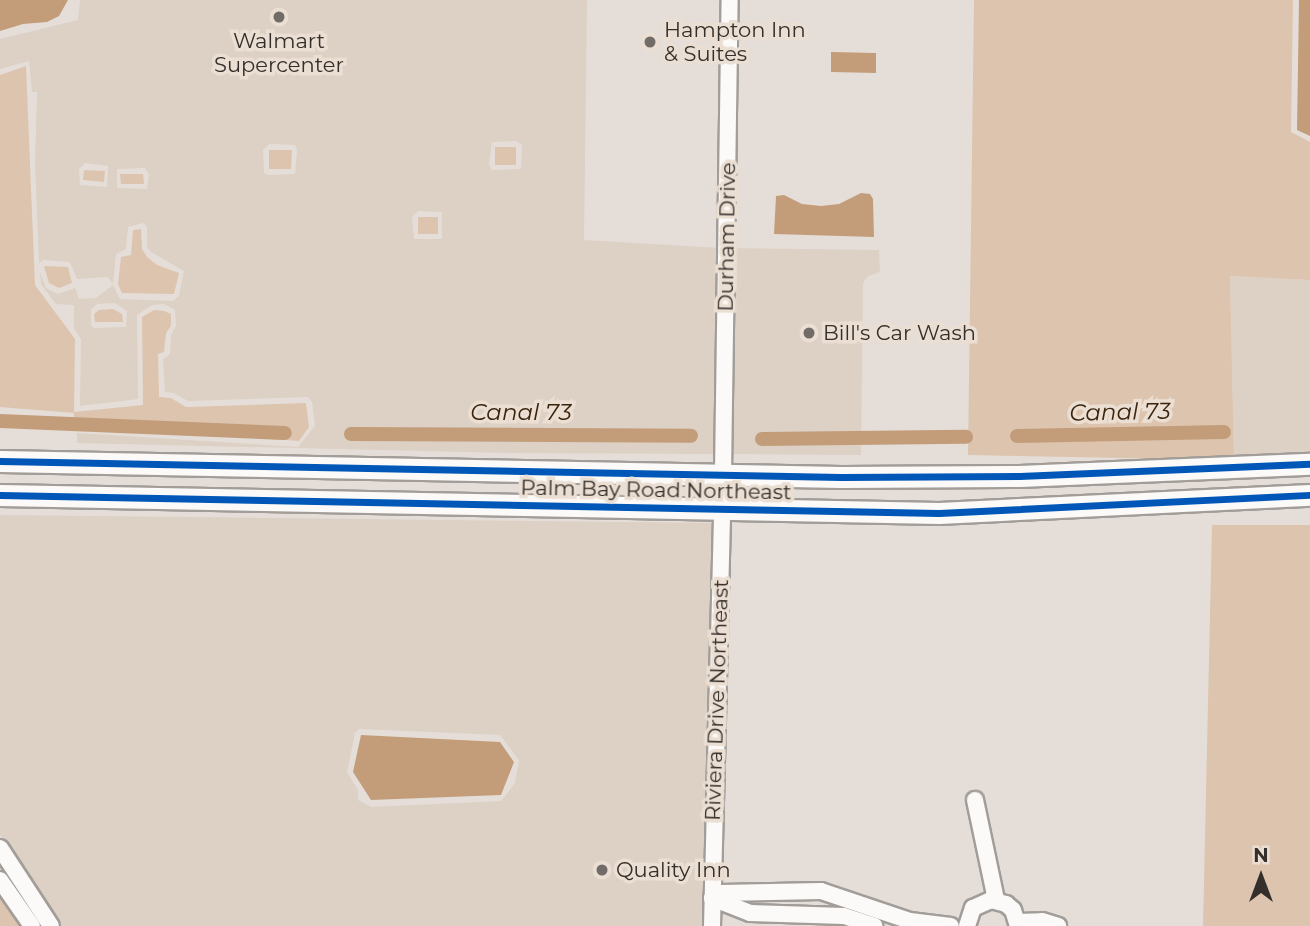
<!DOCTYPE html>
<style>
body{margin:0}
#map{position:relative;width:1310px;height:926px;overflow:hidden;background:#e5ded8;font-family:Montserrat,sans-serif}
div>[style]{position:absolute}
.built>*{inset:0;background:#ddd0c5}
.green>*{inset:0;background:#ddc4ae}
.water>*{inset:0;background:#c39d7a}
.canal>*{height:14px;margin:-7px;padding:0 7px;transform-origin:7px;border-radius:7px;background:#c39d7a}
.roads{filter:drop-shadow(2px 0 #a29d98) drop-shadow(-2px 0 #a29d98) drop-shadow(0 2px #a29d98) drop-shadow(0 -2px #a29d98)}
.minor>*{height:16px;margin:-8px;padding:0 8px;transform-origin:8px;border-radius:8px;background:#fbfaf9}
.major>*{height:21px;margin:-10.5px;padding:0 10.5px;transform-origin:10.5px;border-radius:10.5px;background:#fbfaf9}
.cycleway>*{height:7px;margin:-3.5px;padding:0 3.5px;transform-origin:3.5px;border-radius:3.5px;background:#0057b8}
.dots>*{width:19px;height:19px;translate:-50% -50%;box-sizing:border-box;border:4px solid #ebded2;border-radius:50%}
span{translate:-50% -50%;white-space:nowrap;text-align:center;line-height:1.15;-webkit-text-stroke:7px #ebded2;paint-order:stroke}
.poi-label{font-size:21px;color:#342f2b}
.left{translate:0 -50%;text-align:left}
.street-label{font-size:21px;color:#342f2b}
.water-label{font-size:23px;color:#3a240e;font-style:italic}
.north{position:absolute;left:1226px;top:842px;width:70px;height:70px;-webkit-text-stroke:5px #ebded2;paint-order:stroke;rotate:0deg;font-size:19px;font-weight:700;line-height:28px;text-align:center;color:#342f2b}
.north::after{content:'';display:block;margin:auto;width:24px;height:32px;background:#342f2b;clip-path:polygon(50% 0,100% 100%,50% 72%,0 100%)}
</style>
<div id="map">
<div class="built">
<i style="clip-path:polygon(evenodd,80px 0,587px 0,584px 240px,720px 248px,717px 454px,510px 453px,77px 443px,77px 433px,298px 447px,315px 426px,312px 402px,308px 397px,188px 401px,174px 393px,165px 392px,163px 359px,170px 354px,171px 335px,176px 326px,175px 310px,164px 304px,152px 305px,137px 315px,138px 399px,80px 406px,81px 339px,74px 328px,74px 305px,56px 304px,41px 284px,40px 272px,46px 288px,58px 294px,75px 288px,79px 299px,96px 298px,113px 285px,120px 299px,173px 301px,179px 296px,184px 271px,151px 252px,147px 247px,147px 227px,143px 223px,128px 227px,126px 249px,116px 254px,113px 283px,107px 277px,77px 279px,70px 262px,44px 260px,39px 263px,35px 165px,37px 92px,32px 92px,29px 61px,0 69px,0 39px,78px 20px,80px 0,516px 141px,522px 145px,521px 169px,492px 170px,489px 165px,492px 142px,516px 141px,80px 0,269px 144px,295px 145px,297px 150px,295px 174px,269px 175px,264px 173px,263px 150px,269px 144px,80px 0,85px 163px,108px 166px,107px 187px,80px 185px,79px 169px,85px 163px,80px 0,145px 168px,149px 174px,147px 189px,117px 188px,117px 169px,145px 168px,80px 0,418px 211px,442px 212px,442px 239px,414px 239px,412px 217px,418px 211px,80px 0,115px 303px,127px 311px,126px 327px,94px 328px,91px 325px,91px 309px,97px 304px,115px 303px)"></i>
<i style="clip-path:polygon(733px 248px,879px 250px,880px 272px,868px 276px,863px 283px,861px 455px,730px 454px)"></i>
<i style="clip-path:polygon(1230px 276px,1310px 280px,1310px 456px,1234px 460px)"></i>
<i style="clip-path:polygon(evenodd,0 515px,715px 523px,703px 894px,705px 926px,60px 926px,0 835px,0 515px,359px 729px,500px 735px,519px 760px,515px 783px,501px 801px,371px 807px,358px 800px,358px 790px,347px 772px,355px 733px,359px 729px)"></i>
</div>
<div class="green">
<i style="clip-path:polygon(974px 0,1293px 0,1291px 132px,1310px 142px,1310px 280px,1230px 276px,1234px 460px,968px 455px)"></i>
<i style="clip-path:polygon(26px 66px,35px 285px,75px 339px,74px 412px,143px 405px,142px 317px,154px 310px,164px 311px,171px 314px,171px 326px,166px 333px,164px 352px,158px 354px,159px 397px,171px 398px,186px 407px,306px 403px,309px 427px,299px 441px,73px 426px,74px 413px,0 407px,0 75px)"></i>
<i style="clip-path:polygon(495px 147px,516px 147px,516px 165px,495px 165px)"></i>
<i style="clip-path:polygon(269px 150px,292px 150px,291px 169px,269px 169px)"></i>
<i style="clip-path:polygon(84px 170px,105px 171px,104px 182px,83px 180px)"></i>
<i style="clip-path:polygon(120px 174px,143px 174px,144px 184px,121px 184px)"></i>
<i style="clip-path:polygon(418px 217px,438px 217px,438px 234px,418px 234px)"></i>
<i style="clip-path:polygon(141px 229px,142px 249px,147px 257px,157px 265px,179px 273px,174px 294px,122px 293px,118px 284px,121px 257px,131px 255px,133px 230px)"></i>
<i style="clip-path:polygon(44px 266px,68px 267px,72px 283px,59px 288px,49px 283px)"></i>
<i style="clip-path:polygon(113px 309px,122px 314px,123px 322px,95px 322px,94px 314px,99px 310px)"></i>
<i style="clip-path:polygon(1212px 525px,1310px 525px,1310px 926px,1203px 926px)"></i>
<i style="clip-path:polygon(0 893px,24px 926px,0 926px)"></i>
</div>
<div class="water">
<i style="clip-path:polygon(0 0,68px 0,59px 16px,47px 22px,23px 24px,0 31px)"></i>
<i style="clip-path:polygon(1299px 0,1310px 0,1310px 136px,1297px 130px)"></i>
<i style="clip-path:polygon(831px 52px,876px 53px,876px 73px,831px 72px)"></i>
<i style="clip-path:polygon(861px 193px,870px 194px,873px 199px,874px 237px,774px 234px,776px 196px,784px 195px,802px 204px,821px 206px,839px 204px)"></i>
<i style="clip-path:polygon(361px 735px,500px 742px,514px 762px,501px 795px,371px 800px,353px 772px)"></i>
</div>
<div class="canal">
<i style="left:0;top:421px;width:285px;rotate:2.4deg"></i>
<i style="left:351px;top:434px;width:340px;rotate:0.3deg"></i>
<i style="left:1017px;top:436px;width:207px;rotate:-1.1deg"></i>
<i style="left:762px;top:439px;width:204px;rotate:-0.6deg"></i>
</div>
<div class="roads">
<div class="minor">
<i style="left:975px;top:800px;width:102px;rotate:78.1deg"></i>
<i style="left:0;top:848px;width:93px;rotate:56.8deg"></i>
<i style="left:0;top:880px;width:56px;rotate:55.2deg"></i>
<i style="left:712px;top:898px;width:10px;rotate:-29deg"></i>
<i style="left:721px;top:893px;width:100px;rotate:-1.1deg"></i>
<i style="left:821px;top:891px;width:94px;rotate:18.6deg"></i>
<i style="left:910px;top:921px;width:41px;rotate:7deg"></i>
<i style="left:712px;top:898px;width:41px;rotate:21.5deg"></i>
<i style="left:750px;top:913px;width:94px;rotate:1.8deg"></i>
<i style="left:844px;top:916px;width:32px;rotate:18deg"></i>
<i style="left:1018px;top:922px;width:24px;rotate:-2deg"></i>
<i style="left:1042px;top:921px;width:17px;rotate:17deg"></i>
<i style="left:712px;top:926px;width:453px;rotate:-88.6deg"></i>
<i style="left:723px;top:473px;width:473px;rotate:-89.2deg"></i>
<i style="left:967px;top:926px;width:19px;rotate:-72deg"></i>
<i style="left:973px;top:908px;width:20px;rotate:-24deg"></i>
<i style="left:991px;top:900px;width:16px;rotate:15deg"></i>
<i style="left:1006px;top:904px;width:9px;rotate:41deg"></i>
<i style="left:1013px;top:910px;width:17px;rotate:73deg"></i>
</div>
<div class="major">
<i style="left:0;top:461px;width:841px;rotate:1.09deg"></i>
<i style="left:841px;top:477px;width:178px;rotate:-0.3deg"></i>
<i style="left:1019px;top:476px;width:291px;rotate:-2.4deg"></i>
<i style="left:0;top:495px;width:939px;rotate:1.1deg"></i>
<i style="left:939px;top:513px;width:371px;rotate:-2.8deg"></i>
</div>
</div>
<div class="cycleway">
<i style="left:0;top:461px;width:841px;rotate:1.09deg"></i>
<i style="left:841px;top:477px;width:178px;rotate:-0.3deg"></i>
<i style="left:1019px;top:476px;width:291px;rotate:-2.4deg"></i>
<i style="left:0;top:495px;width:939px;rotate:1.1deg"></i>
<i style="left:939px;top:513px;width:371px;rotate:-2.8deg"></i>
</div>
<div class="dots">
<i style="left:279px;top:17px;background:#726c68"></i>
<i style="left:650px;top:42px;background:#726c68"></i>
<i style="left:809px;top:333px;background:#726c68"></i>
<i style="left:602px;top:870px;background:#726c68"></i>
</div>
<div class="poi-label">
<span class="left" style="left:664px;top:42px">Hampton Inn<br>&amp; Suites</span>
<span style="left:279px;top:53px">Walmart<br>Supercenter</span>
<span class="left" style="left:823px;top:333px">Bill's Car Wash</span>
<span class="left" style="left:616px;top:870px">Quality Inn</span>
</div>
<div class="street-label">
<span style="left:727px;top:237px;rotate:-89deg">Durham Drive</span>
<span style="left:656px;top:490px;rotate:1deg">Palm Bay Road Northeast</span>
<span style="left:717px;top:700px;rotate:-88deg">Riviera Drive Northeast</span>
</div>
<div class="water-label">
<span style="left:521px;top:412px">Canal 73</span>
<span style="left:1120px;top:412px;rotate:-1deg">Canal 73</span>
</div>
<div class="north">N</div>
</div>
